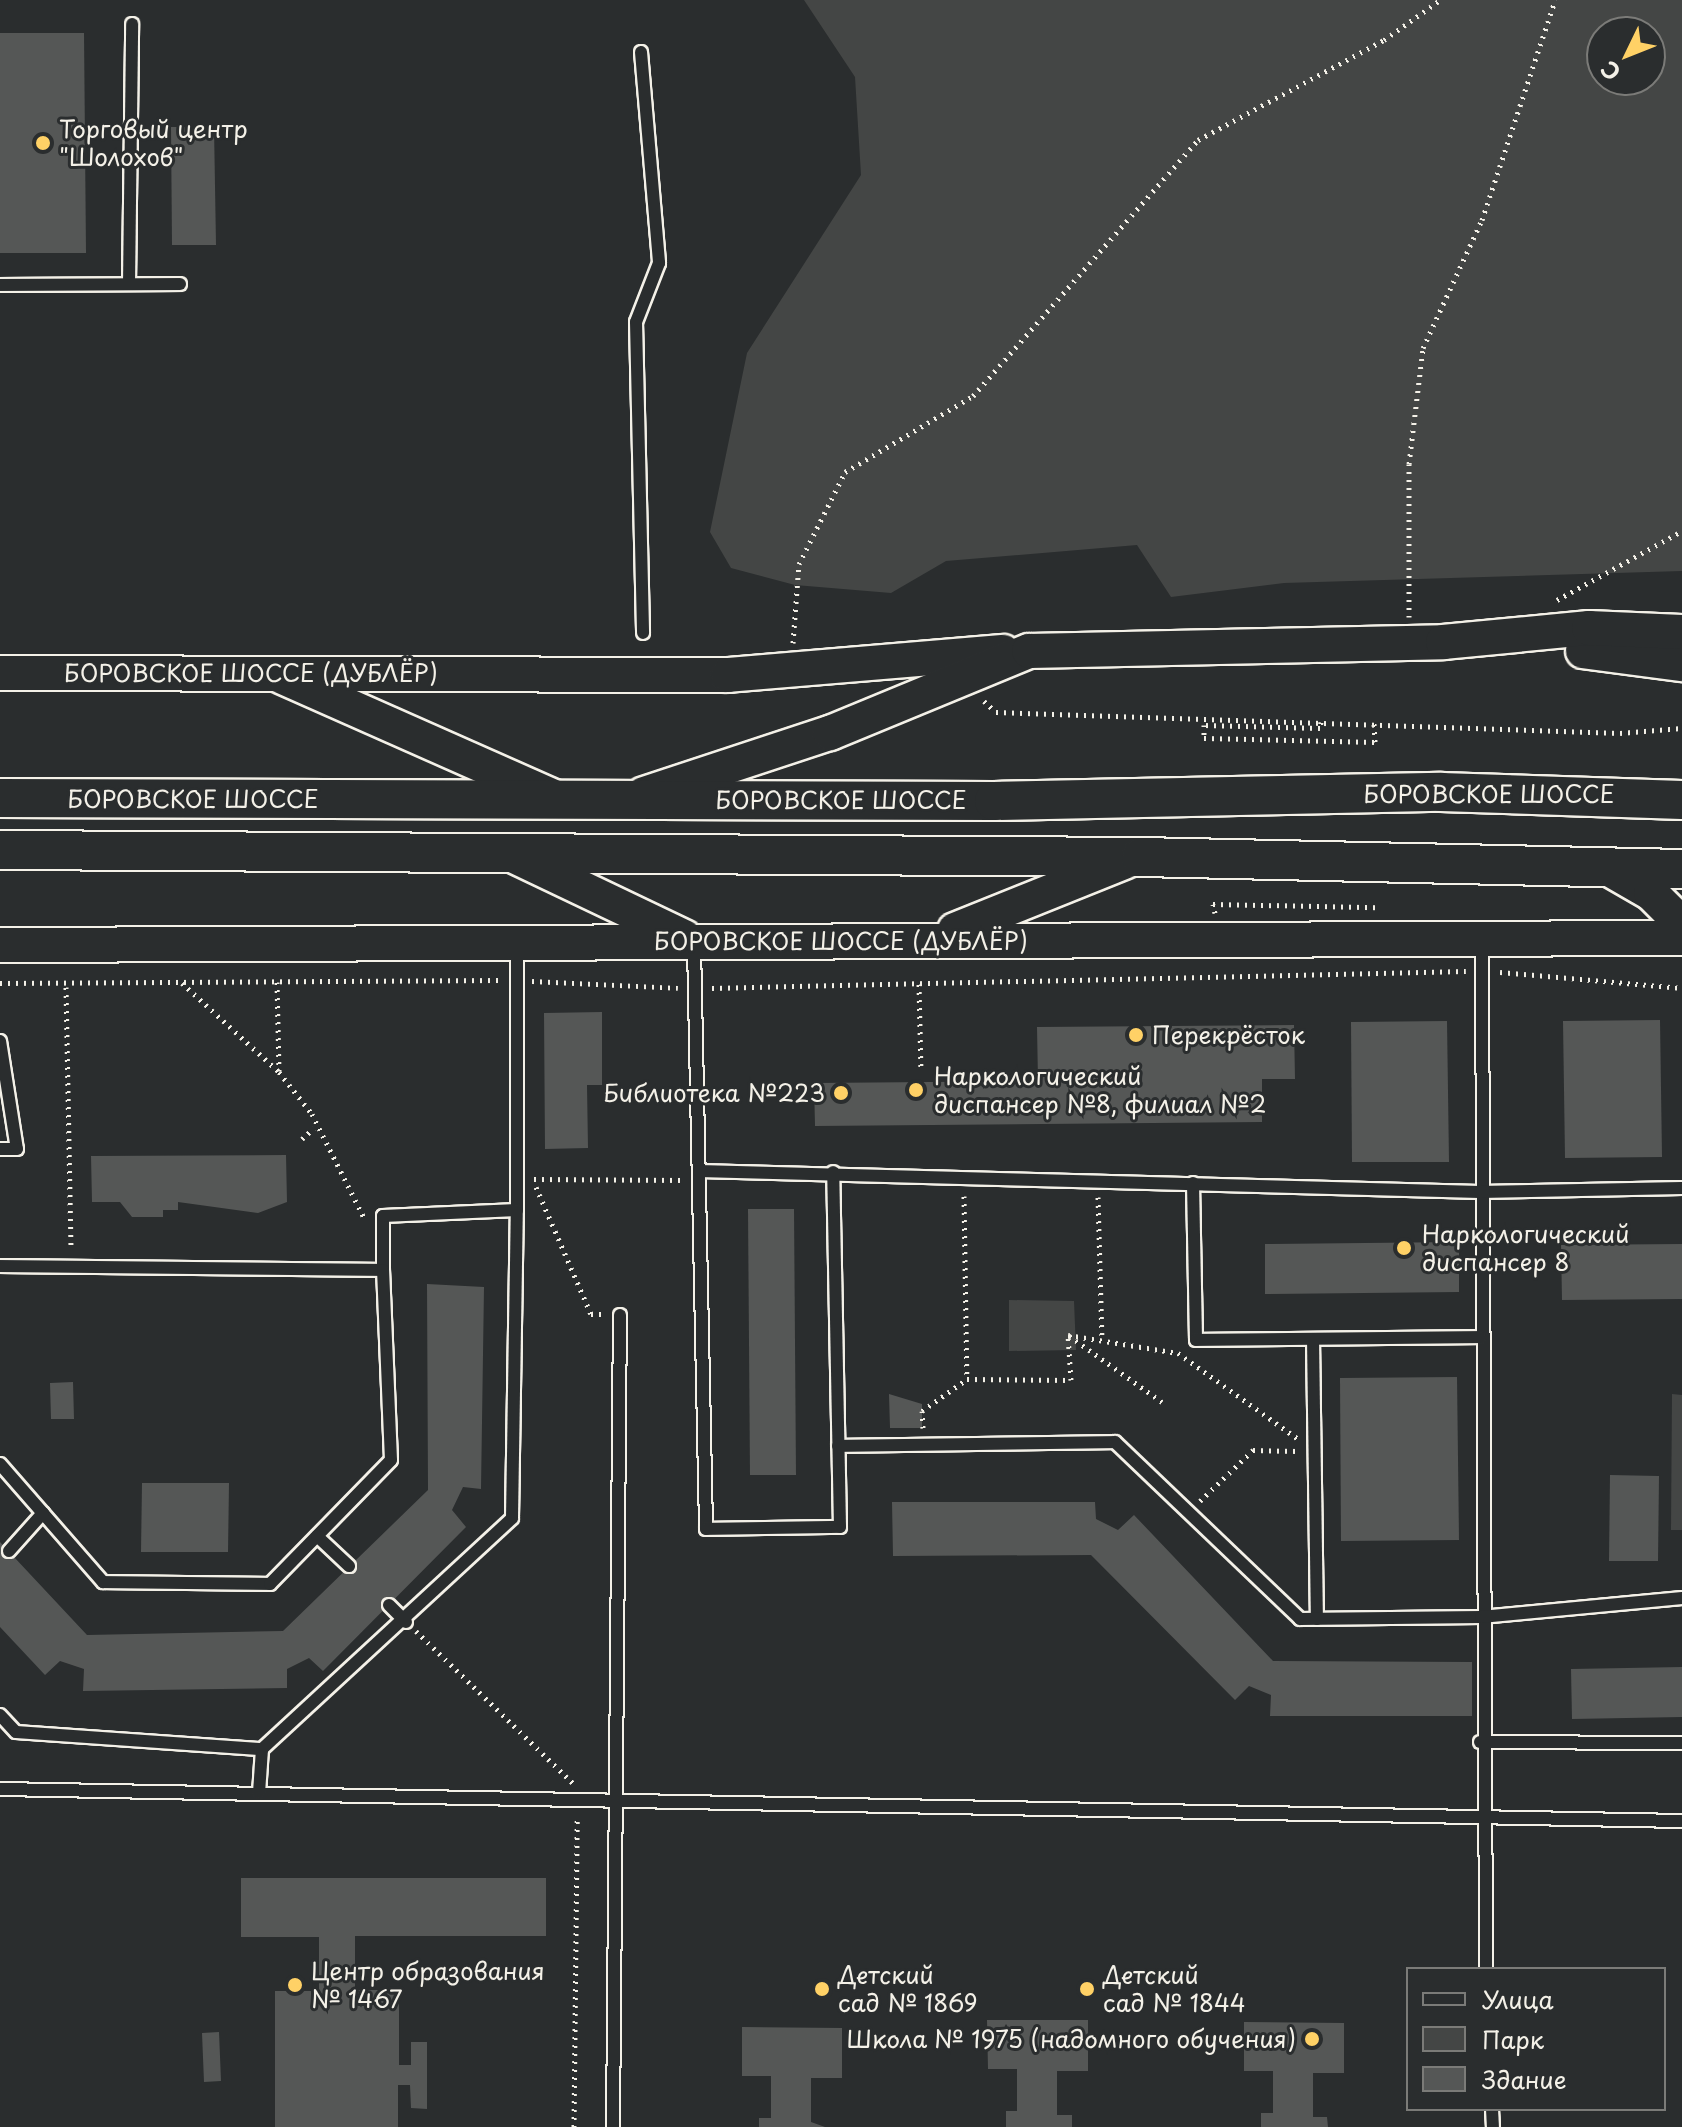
<!DOCTYPE html>
<meta charset="utf-8">
<style>
body{margin:0}
#map{position:relative;width:1682px;height:2127px;overflow:hidden;background:#2a2d2e;font-family:"Playpen Sans",sans-serif}
div>[style]{position:absolute}
.green>*{inset:0;background:#444645}
.building>*{inset:0;background:#555756}
.path>*{height:5px;margin-top:-2.5px;transform-origin:0;background:repeating-linear-gradient(90deg,#f4f1e8 0 2px,transparent 0 8px)}
.roads{filter:drop-shadow(2px 0 #f4f1e8) drop-shadow(-2px 0 #f4f1e8) drop-shadow(0 2px #f4f1e8) drop-shadow(0 -2px #f4f1e8)}
.lane>*{height:12px;margin:-6px;padding:0 6px;transform-origin:6px;border-radius:6px;background:#2a2d2e}
.secondary>*{height:34px;margin:-17px;padding:0 17px;transform-origin:17px;border-radius:17px;background:#2a2d2e}
.primary>*{height:38px;margin:-19px;padding:0 19px;transform-origin:19px;border-radius:19px;background:#2a2d2e}
.dots>*{width:22px;height:22px;translate:-50% -50%;box-sizing:border-box;border:4px solid #2a2d2e;border-radius:50%}
span{translate:-50% -50%;white-space:nowrap;text-align:center;line-height:1.15;-webkit-text-stroke:6px #2a2d2e;paint-order:stroke}
.poi-label{font-size:24px;color:#f4f1e8}
.left{translate:0 -50%;text-align:left}
.right{translate:-100% -50%;text-align:right}
.street-label{font-size:24px;color:#f4f1e8}
.legend{position:absolute;left:1406px;top:1967px;width:260px;height:144px;box-sizing:border-box;background:#2a2d2e;border:2px solid #7b7b78;margin:0;padding:10px 14px;list-style:none;font-size:24px;color:#f4f1e8}
.legend li{display:flex;align-items:center;gap:16px;height:40px}
.legend b{width:40px;border:2px solid #7b7b78}
.north{position:absolute;left:1586px;top:16px;width:80px;height:80px;box-sizing:border-box;background:#2a2d2e;border:2px solid #7b7b78;border-radius:50%;rotate:227deg;font-size:22px;font-weight:700;line-height:32px;text-align:center;color:#f4f1e8}
.north::after{content:'';display:block;margin:auto;width:28px;height:36px;background:#ffd166;clip-path:polygon(50% 0,100% 100%,50% 72%,0 100%)}
</style>
<div id="map">
<div class="green">
<i style="clip-path:polygon(evenodd,804px 0,1682px 0,1682px 571px,1284px 583px,1171px 597px,1137px 545px,946px 561px,891px 593px,795px 585px,731px 568px,710px 532px,747px 353px,861px 175px,855px 77px,804px 0,1602px 32px,1650px 32px,1650px 80px,1602px 80px,1602px 32px)"></i>
<i style="clip-path:polygon(1009px 1300px,1074px 1301px,1076px 1350px,1009px 1351px)"></i>
<i style="clip-path:polygon(1672px 1394px,1682px 1395px,1682px 1530px,1671px 1530px)"></i>
</div>
<div class="building">
<i style="clip-path:polygon(0 33px,84px 33px,86px 253px,0 253px)"></i>
<i style="clip-path:polygon(171px 127px,214px 127px,216px 245px,172px 245px)"></i>
<i style="clip-path:polygon(602px 1012px,602px 1085px,587px 1085px,588px 1148px,545px 1149px,544px 1013px)"></i>
<i style="clip-path:polygon(1660px 1020px,1662px 1157px,1565px 1158px,1563px 1021px)"></i>
<i style="clip-path:polygon(1447px 1021px,1449px 1162px,1352px 1162px,1351px 1022px)"></i>
<i style="clip-path:polygon(1294px 1025px,1295px 1079px,1262px 1079px,1262px 1122px,815px 1126px,814px 1083px,1038px 1081px,1037px 1027px)"></i>
<i style="clip-path:polygon(286px 1155px,287px 1202px,258px 1213px,178px 1202px,178px 1210px,163px 1210px,163px 1217px,132px 1217px,120px 1202px,92px 1202px,91px 1156px)"></i>
<i style="clip-path:polygon(748px 1209px,794px 1209px,796px 1475px,750px 1475px)"></i>
<i style="clip-path:polygon(1459px 1242px,1459px 1292px,1265px 1294px,1265px 1244px)"></i>
<i style="clip-path:polygon(1682px 1244px,1682px 1299px,1562px 1300px,1561px 1245px)"></i>
<i style="clip-path:polygon(427px 1284px,484px 1287px,481px 1489px,463px 1487px,452px 1510px,466px 1527px,323px 1671px,309px 1658px,287px 1669px,287px 1688px,83px 1691px,84px 1669px,60px 1661px,45px 1675px,0 1627px,0 1542px,87px 1635px,283px 1631px,428px 1490px)"></i>
<i style="clip-path:polygon(1457px 1377px,1459px 1540px,1341px 1541px,1340px 1378px)"></i>
<i style="clip-path:polygon(73px 1382px,74px 1419px,51px 1419px,50px 1383px)"></i>
<i style="clip-path:polygon(889px 1394px,922px 1404px,922px 1428px,890px 1428px)"></i>
<i style="clip-path:polygon(1610px 1475px,1659px 1476px,1658px 1561px,1609px 1561px)"></i>
<i style="clip-path:polygon(142px 1483px,229px 1483px,228px 1552px,141px 1552px)"></i>
<i style="clip-path:polygon(892px 1502px,1095px 1502px,1096px 1519px,1118px 1530px,1134px 1515px,1273px 1661px,1472px 1662px,1472px 1716px,1270px 1716px,1271px 1695px,1249px 1686px,1235px 1700px,1091px 1555px,893px 1556px)"></i>
<i style="clip-path:polygon(1682px 1667px,1682px 1717px,1572px 1719px,1571px 1669px)"></i>
<i style="clip-path:polygon(241px 1878px,546px 1878px,546px 1936px,355px 1936px,355px 1990px,399px 1990px,399px 2065px,411px 2065px,411px 2042px,427px 2042px,427px 2109px,411px 2108px,410px 2085px,398px 2085px,398px 2127px,275px 2127px,275px 1991px,319px 1991px,319px 1937px,241px 1937px)"></i>
<i style="clip-path:polygon(987px 2020px,1088px 2020px,1088px 2071px,1057px 2071px,1057px 2115px,1072px 2115px,1072px 2127px,1006px 2127px,1006px 2111px,1017px 2111px,1017px 2069px,988px 2069px)"></i>
<i style="clip-path:polygon(1244px 2022px,1344px 2023px,1344px 2073px,1313px 2073px,1313px 2117px,1327px 2117px,1328px 2127px,1261px 2127px,1261px 2113px,1273px 2113px,1273px 2071px,1244px 2071px)"></i>
<i style="clip-path:polygon(742px 2027px,842px 2028px,842px 2078px,811px 2078px,811px 2122px,825px 2127px,759px 2127px,759px 2118px,771px 2118px,771px 2076px,742px 2076px)"></i>
<i style="clip-path:polygon(219px 2032px,221px 2081px,204px 2082px,202px 2033px)"></i>
</div>
<div class="path">
<i style="left:1557px;top:600px;width:143px;rotate:-28.9deg"></i>
<i style="left:1409px;top:617px;width:153px;rotate:-90deg"></i>
<i style="left:1409px;top:464px;width:117px;rotate:-83.1deg"></i>
<i style="left:1423px;top:348px;width:141px;rotate:-65.3deg"></i>
<i style="left:1482px;top:220px;width:232px;rotate:-71.6deg"></i>
<i style="left:793px;top:643px;width:79px;rotate:-85.7deg"></i>
<i style="left:799px;top:564px;width:103px;rotate:-63.4deg"></i>
<i style="left:845px;top:472px;width:149px;rotate:-30.7deg"></i>
<i style="left:973px;top:396px;width:341px;rotate:-48.7deg"></i>
<i style="left:1198px;top:140px;width:211px;rotate:-28.3deg"></i>
<i style="left:1384px;top:40px;width:69px;rotate:-35.5deg"></i>
<i style="left:984px;top:701px;width:16px;rotate:43deg"></i>
<i style="left:996px;top:712px;width:624px;rotate:1.93deg"></i>
<i style="left:1620px;top:733px;width:62px;rotate:-4.6deg"></i>
<i style="left:1321px;top:722px;width:6px;rotate:99deg"></i>
<i style="left:1320px;top:728px;width:116px;rotate:-178.5deg"></i>
<i style="left:1204px;top:725px;width:13px;rotate:90deg"></i>
<i style="left:1204px;top:738px;width:171px;rotate:1.3deg"></i>
<i style="left:1375px;top:742px;width:19px;rotate:-93deg"></i>
<i style="left:1215px;top:913px;width:9px;rotate:-103deg"></i>
<i style="left:1213px;top:904px;width:163px;rotate:1.1deg"></i>
<i style="left:1500px;top:972px;width:183px;rotate:5deg"></i>
<i style="left:532px;top:981px;width:146px;rotate:2.7deg"></i>
<i style="left:277px;top:982px;width:89px;rotate:88.7deg"></i>
<i style="left:0;top:983px;width:502px;rotate:-0.34deg"></i>
<i style="left:182px;top:983px;width:132px;rotate:42.5deg"></i>
<i style="left:279px;top:1072px;width:53px;rotate:51.8deg"></i>
<i style="left:312px;top:1114px;width:116px;rotate:63.4deg"></i>
<i style="left:919px;top:984px;width:86px;rotate:88.7deg"></i>
<i style="left:66px;top:987px;width:263px;rotate:88.9deg"></i>
<i style="left:712px;top:988px;width:754px;rotate:-1.29deg"></i>
<i style="left:302px;top:1139px;width:16px;rotate:-43deg"></i>
<i style="left:534px;top:1179px;width:150px;rotate:0.4deg"></i>
<i style="left:536px;top:1187px;width:138px;rotate:66.6deg"></i>
<i style="left:591px;top:1314px;width:12px"></i>
<i style="left:964px;top:1196px;width:183px;rotate:89.1deg"></i>
<i style="left:1098px;top:1197px;width:143px;rotate:88.4deg"></i>
<i style="left:1162px;top:1402px;width:115px;rotate:-144.5deg"></i>
<i style="left:1068px;top:1335px;width:111px;rotate:9.3deg"></i>
<i style="left:1178px;top:1353px;width:148px;rotate:35.6deg"></i>
<i style="left:923px;top:1428px;width:17px;rotate:-93deg"></i>
<i style="left:922px;top:1411px;width:55px;rotate:-35.4deg"></i>
<i style="left:967px;top:1379px;width:104px;rotate:0.6deg"></i>
<i style="left:1071px;top:1380px;width:45px;rotate:-93.8deg"></i>
<i style="left:1200px;top:1501px;width:74px;rotate:-43.9deg"></i>
<i style="left:1253px;top:1450px;width:45px;rotate:1.3deg"></i>
<i style="left:416px;top:1631px;width:219px;rotate:44.1deg"></i>
<i style="left:574px;top:2127px;width:311px;rotate:-89.4deg"></i>
</div>
<div class="roads">
<div class="lane">
<i style="left:641px;top:52px;width:212px;rotate:85.1deg"></i>
<i style="left:659px;top:263px;width:63px;rotate:111.3deg"></i>
<i style="left:636px;top:322px;width:311px;rotate:88.7deg"></i>
<i style="left:129px;top:284px;width:260px;rotate:-89.3deg"></i>
<i style="left:0;top:285px;width:180px;rotate:-0.3deg"></i>
<i style="left:1482px;top:940px;width:1029px;rotate:89.78deg"></i>
<i style="left:694px;top:945px;width:584px;rotate:88.82deg"></i>
<i style="left:706px;top:1529px;width:134px;rotate:-0.9deg"></i>
<i style="left:840px;top:1527px;width:355px;rotate:-91.1deg"></i>
<i style="left:0;top:1041px;width:109px;rotate:81.1deg"></i>
<i style="left:17px;top:1149px;width:17px;rotate:180deg"></i>
<i style="left:699px;top:1171px;width:781px;rotate:1.54deg"></i>
<i style="left:1480px;top:1192px;width:202px;rotate:-1.1deg"></i>
<i style="left:1193px;top:1183px;width:157px;rotate:88.9deg"></i>
<i style="left:1196px;top:1340px;width:284px;rotate:-0.6deg"></i>
<i style="left:0;top:1266px;width:383px;rotate:0.6deg"></i>
<i style="left:383px;top:1270px;width:54px;rotate:-90deg"></i>
<i style="left:383px;top:1216px;width:134px;rotate:-2.6deg"></i>
<i style="left:517px;top:1210px;width:263px;rotate:-90deg"></i>
<i style="left:1313px;top:1339px;width:280px;rotate:89.2deg"></i>
<i style="left:838px;top:1446px;width:277px;rotate:-0.8deg"></i>
<i style="left:1115px;top:1442px;width:256px;rotate:43.7deg"></i>
<i style="left:1300px;top:1619px;width:181px;rotate:-0.6deg"></i>
<i style="left:1481px;top:1617px;width:202px;rotate:-5.4deg"></i>
<i style="left:0;top:1464px;width:157px;rotate:48.9deg"></i>
<i style="left:103px;top:1582px;width:167px;rotate:0.7deg"></i>
<i style="left:270px;top:1584px;width:173px;rotate:-45.7deg"></i>
<i style="left:391px;top:1460px;width:190px;rotate:-92.4deg"></i>
<i style="left:317px;top:1536px;width:44px;rotate:43.2deg"></i>
<i style="left:9px;top:1551px;width:51px;rotate:-48.2deg"></i>
<i style="left:389px;top:1605px;width:24px;rotate:45deg"></i>
<i style="left:0;top:1715px;width:23px;rotate:47deg"></i>
<i style="left:16px;top:1732px;width:247px;rotate:4deg"></i>
<i style="left:1480px;top:1742px;width:202px;rotate:0.3deg"></i>
<i style="left:0;top:1789px;width:1682px;rotate:1.09deg"></i>
<i style="left:259px;top:1793px;width:44px;rotate:-86.1deg"></i>
<i style="left:262px;top:1749px;width:340px;rotate:-42.7deg"></i>
<i style="left:512px;top:1518px;width:308px;rotate:-89.1deg"></i>
<i style="left:1492px;top:2109px;width:18px;rotate:87deg"></i>
<i style="left:613px;top:2127px;width:812px;rotate:-89.51deg"></i>
</div>
<div class="secondary">
<i style="left:1583px;top:651px;width:100px;rotate:7.5deg"></i>
<i style="left:0;top:673px;width:728px;rotate:0.16deg"></i>
<i style="left:728px;top:675px;width:276px;rotate:-4.8deg"></i>
<i style="left:283px;top:677px;width:303px;rotate:23.9deg"></i>
<i style="left:644px;top:794px;width:196px;rotate:-18.2deg"></i>
<i style="left:830px;top:733px;width:215px;rotate:-22.4deg"></i>
<i style="left:1029px;top:651px;width:414px;rotate:-1.2deg"></i>
<i style="left:1443px;top:642px;width:147px;rotate:-5.5deg"></i>
<i style="left:1589px;top:628px;width:93px;rotate:2.5deg"></i>
<i style="left:508px;top:853px;width:195px;rotate:25.5deg"></i>
<i style="left:1604px;top:866px;width:54px;rotate:29.9deg"></i>
<i style="left:1651px;top:893px;width:44px;rotate:45deg"></i>
<i style="left:955px;top:930px;width:182px;rotate:-21.9deg"></i>
<i style="left:0;top:945px;width:1682px;rotate:-0.24deg"></i>
</div>
<div class="primary">
<i style="left:0;top:798px;width:994px;rotate:0.17deg"></i>
<i style="left:994px;top:801px;width:447px;rotate:-1.2deg"></i>
<i style="left:1441px;top:792px;width:241px;rotate:1.9deg"></i>
<i style="left:0;top:850px;width:1141px;rotate:0.35deg"></i>
<i style="left:1141px;top:857px;width:541px;rotate:1.27deg"></i>
</div>
</div>
<div class="dots">
<i style="left:43px;top:143px;background:#ffd166"></i>
<i style="left:1136px;top:1035px;background:#ffd166"></i>
<i style="left:916px;top:1090px;background:#ffd166"></i>
<i style="left:841px;top:1093px;background:#ffd166"></i>
<i style="left:1404px;top:1248px;background:#ffd166"></i>
<i style="left:295px;top:1985px;background:#ffd166"></i>
<i style="left:822px;top:1989px;background:#ffd166"></i>
<i style="left:1087px;top:1989px;background:#ffd166"></i>
<i style="left:1312px;top:2039px;background:#ffd166"></i>
</div>
<div class="poi-label">
<span class="left" style="left:59px;top:143px">Торговый центр<br>"Шолохов"</span>
<span class="left" style="left:1152px;top:1035px">Перекрёсток</span>
<span class="left" style="left:934px;top:1090px">Наркологический<br>диспансер №8, филиал №2</span>
<span class="right" style="left:825px;top:1093px">Библиотека №223</span>
<span class="left" style="left:1422px;top:1248px">Наркологический<br>диспансер 8</span>
<span class="left" style="left:311px;top:1985px">Центр образования<br>№ 1467</span>
<span class="left" style="left:838px;top:1989px">Детский<br>сад № 1869</span>
<span class="left" style="left:1103px;top:1989px">Детский<br>сад № 1844</span>
<span class="right" style="left:1296px;top:2039px">Школа № 1975 (надомного обучения)</span>
</div>
<div class="street-label">
<span style="left:251px;top:673px">БОРОВСКОЕ ШОССЕ (ДУБЛЁР)</span>
<span style="left:1489px;top:794px">БОРОВСКОЕ ШОССЕ</span>
<span style="left:193px;top:799px">БОРОВСКОЕ ШОССЕ</span>
<span style="left:841px;top:800px">БОРОВСКОЕ ШОССЕ</span>
<span style="left:841px;top:941px">БОРОВСКОЕ ШОССЕ (ДУБЛЁР)</span>
</div>
<ul class="legend">
<li><b style="height:10px;background:#2a2d2e"></b>Улица</li>
<li><b style="height:22px;background:#444645"></b>Парк</li>
<li><b style="height:22px;background:#555756"></b>Здание</li>
</ul>
<div class="north">С</div>
</div>
